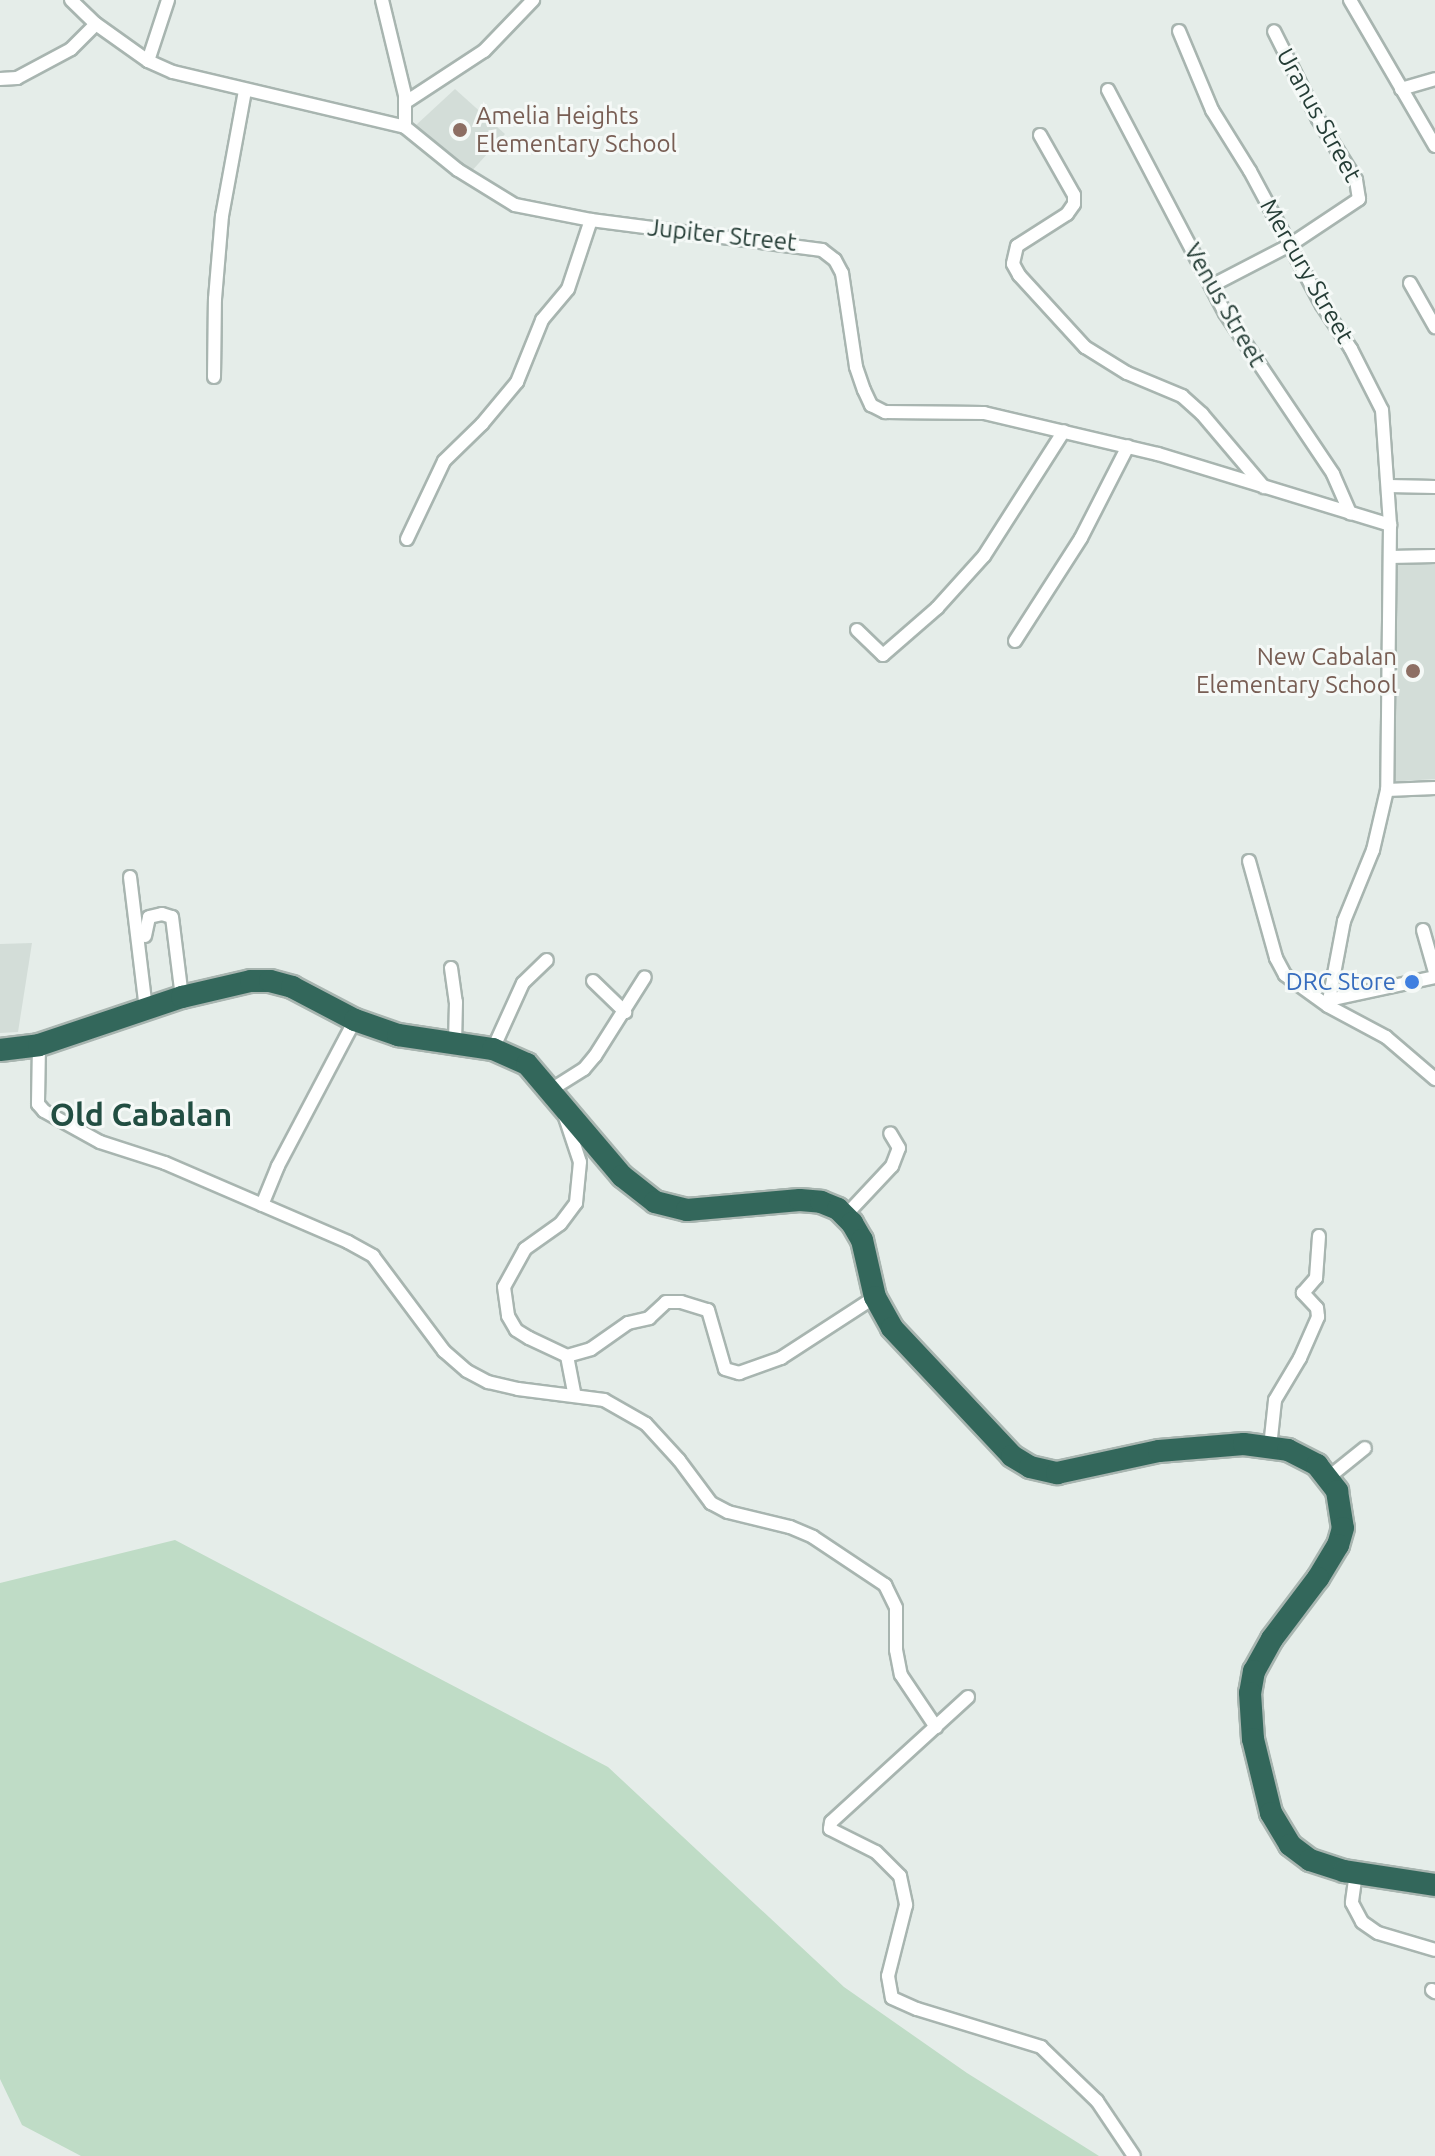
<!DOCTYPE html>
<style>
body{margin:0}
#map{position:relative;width:1435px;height:2156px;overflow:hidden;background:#e5ede9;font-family:Ubuntu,sans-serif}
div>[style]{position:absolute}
.built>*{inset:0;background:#d3ddd8}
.green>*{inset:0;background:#bfdcc6}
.roads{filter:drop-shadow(2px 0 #a8b5b0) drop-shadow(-2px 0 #a8b5b0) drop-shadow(0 2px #a8b5b0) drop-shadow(0 -2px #a8b5b0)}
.street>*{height:12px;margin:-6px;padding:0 6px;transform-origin:6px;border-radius:6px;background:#fff}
.highway>*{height:22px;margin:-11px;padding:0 11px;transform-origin:11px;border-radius:11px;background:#33675b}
.dots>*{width:22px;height:22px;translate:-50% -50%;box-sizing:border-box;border:4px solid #f5f9f7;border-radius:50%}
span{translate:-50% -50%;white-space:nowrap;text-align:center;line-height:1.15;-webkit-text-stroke:6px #f5f9f7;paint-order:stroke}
.street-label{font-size:24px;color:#253d36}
.education-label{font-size:24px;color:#785e54}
.left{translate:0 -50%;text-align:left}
.right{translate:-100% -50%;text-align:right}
.shop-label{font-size:24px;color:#366cbe}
.district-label{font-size:32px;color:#224e42;font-weight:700}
</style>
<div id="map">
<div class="built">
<i style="clip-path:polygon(455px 89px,505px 134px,470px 173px,415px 126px)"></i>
<i style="clip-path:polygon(1394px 562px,1435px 564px,1435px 779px,1388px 782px)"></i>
<i style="clip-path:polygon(32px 943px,18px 1032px,0 1033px,0 944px)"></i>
</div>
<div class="green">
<i style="clip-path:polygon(175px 1540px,608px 1767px,844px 1987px,967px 2073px,1099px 2156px,81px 2156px,22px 2125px,0 2079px,0 1583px)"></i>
</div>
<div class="roads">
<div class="street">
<i style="left:71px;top:0;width:35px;rotate:44deg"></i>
<i style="left:96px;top:24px;width:64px;rotate:35.4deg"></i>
<i style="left:148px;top:61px;width:27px;rotate:24deg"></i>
<i style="left:173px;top:72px;width:238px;rotate:13.3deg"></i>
<i style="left:405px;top:127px;width:68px;rotate:39.1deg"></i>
<i style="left:458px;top:170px;width:67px;rotate:31.6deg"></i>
<i style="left:515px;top:205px;width:77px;rotate:11.2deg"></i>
<i style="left:591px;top:220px;width:233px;rotate:7.4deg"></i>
<i style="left:822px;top:250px;width:16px;rotate:38deg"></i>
<i style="left:835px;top:260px;width:15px;rotate:62deg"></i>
<i style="left:842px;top:273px;width:95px;rotate:81.5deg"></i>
<i style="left:856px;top:367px;width:24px;rotate:71deg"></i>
<i style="left:864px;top:390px;width:17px;rotate:65deg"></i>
<i style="left:871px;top:405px;width:16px;rotate:27deg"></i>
<i style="left:885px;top:412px;width:99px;rotate:0.6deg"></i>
<i style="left:984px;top:413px;width:179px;rotate:13.3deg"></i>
<i style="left:1158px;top:454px;width:243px;rotate:17deg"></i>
<i style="left:382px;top:0;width:98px;rotate:76.4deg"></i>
<i style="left:405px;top:95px;width:32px;rotate:90deg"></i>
<i style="left:1350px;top:0;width:169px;rotate:59.8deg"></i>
<i style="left:1179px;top:31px;width:86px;rotate:67.3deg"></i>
<i style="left:1212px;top:110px;width:72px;rotate:58.1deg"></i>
<i style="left:1250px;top:171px;width:152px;rotate:61.8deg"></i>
<i style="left:1322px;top:305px;width:53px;rotate:56.6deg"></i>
<i style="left:1351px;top:349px;width:68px;rotate:63.1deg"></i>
<i style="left:1382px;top:410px;width:115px;rotate:86deg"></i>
<i style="left:1390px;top:525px;width:265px;rotate:90.6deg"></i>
<i style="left:1387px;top:790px;width:62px;rotate:103.1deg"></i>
<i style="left:1373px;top:850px;width:77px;rotate:112.2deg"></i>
<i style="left:1344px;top:921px;width:86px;rotate:100.7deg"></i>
<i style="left:148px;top:61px;width:64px;rotate:-71.8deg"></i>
<i style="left:0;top:79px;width:17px;rotate:-3deg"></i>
<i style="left:17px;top:78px;width:61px;rotate:-28.2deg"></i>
<i style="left:71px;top:49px;width:35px;rotate:-45deg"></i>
<i style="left:1401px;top:89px;width:35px;rotate:-16deg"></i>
<i style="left:1108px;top:90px;width:252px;rotate:62.3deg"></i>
<i style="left:1225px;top:313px;width:194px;rotate:56.1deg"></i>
<i style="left:1333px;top:474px;width:43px;rotate:66.4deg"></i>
<i style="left:406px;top:102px;width:93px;rotate:-33.2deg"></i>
<i style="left:484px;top:51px;width:71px;rotate:-46.1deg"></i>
<i style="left:1040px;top:135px;width:69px;rotate:60.5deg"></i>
<i style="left:1074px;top:195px;width:9px;rotate:90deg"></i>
<i style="left:1074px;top:204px;width:12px;rotate:125deg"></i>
<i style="left:1067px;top:214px;width:59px;rotate:147.4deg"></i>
<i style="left:1017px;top:246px;width:18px;rotate:103deg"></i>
<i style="left:1013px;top:264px;width:13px;rotate:61deg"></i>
<i style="left:1019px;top:275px;width:98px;rotate:47.5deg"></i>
<i style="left:1085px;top:347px;width:49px;rotate:31.8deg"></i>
<i style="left:1127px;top:373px;width:60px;rotate:22.7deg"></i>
<i style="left:1182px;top:396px;width:27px;rotate:42deg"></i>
<i style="left:1202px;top:414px;width:96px;rotate:49.7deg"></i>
<i style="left:1410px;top:283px;width:51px;rotate:60.4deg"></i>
<i style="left:1211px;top:286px;width:89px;rotate:-27.4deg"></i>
<i style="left:1290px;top:245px;width:83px;rotate:-33.7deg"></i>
<i style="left:1359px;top:199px;width:19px;rotate:-99deg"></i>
<i style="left:1356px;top:180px;width:72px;rotate:-121.9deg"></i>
<i style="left:1318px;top:119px;width:98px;rotate:-116.6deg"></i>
<i style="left:214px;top:377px;width:78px;rotate:-89.3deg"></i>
<i style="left:215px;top:299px;width:83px;rotate:-85.2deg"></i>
<i style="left:222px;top:216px;width:127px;rotate:-79.6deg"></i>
<i style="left:1389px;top:486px;width:46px;rotate:1.2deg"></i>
<i style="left:407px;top:539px;width:86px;rotate:-64.6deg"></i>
<i style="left:444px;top:461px;width:53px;rotate:-44.2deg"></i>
<i style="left:482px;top:424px;width:55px;rotate:-50.2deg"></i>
<i style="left:517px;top:382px;width:67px;rotate:-68deg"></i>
<i style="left:542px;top:320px;width:40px;rotate:-50deg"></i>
<i style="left:568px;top:289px;width:73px;rotate:-71.6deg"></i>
<i style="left:1390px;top:557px;width:45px;rotate:-1.3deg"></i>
<i style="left:857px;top:630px;width:36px;rotate:44deg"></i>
<i style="left:883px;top:655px;width:72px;rotate:-41deg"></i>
<i style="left:937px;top:608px;width:70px;rotate:-47.9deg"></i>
<i style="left:984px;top:556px;width:148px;rotate:-57.4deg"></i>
<i style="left:1015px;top:641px;width:122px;rotate:-57.3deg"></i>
<i style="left:1081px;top:538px;width:103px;rotate:-62.9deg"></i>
<i style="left:1387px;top:790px;width:48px;rotate:-2.4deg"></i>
<i style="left:1249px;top:861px;width:101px;rotate:74.4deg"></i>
<i style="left:1276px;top:958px;width:19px;rotate:62deg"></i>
<i style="left:1285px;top:975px;width:53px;rotate:35.8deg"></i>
<i style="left:1328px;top:1006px;width:66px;rotate:28.1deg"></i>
<i style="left:1386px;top:1037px;width:65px;rotate:40.6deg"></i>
<i style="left:130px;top:877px;width:133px;rotate:83.1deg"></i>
<i style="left:1423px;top:930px;width:44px;rotate:74.1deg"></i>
<i style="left:145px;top:936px;width:19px;rotate:-78deg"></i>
<i style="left:149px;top:917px;width:13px;rotate:-13deg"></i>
<i style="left:162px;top:914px;width:10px;rotate:17deg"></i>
<i style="left:172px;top:917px;width:81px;rotate:82.9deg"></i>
<i style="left:451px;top:968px;width:34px;rotate:82deg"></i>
<i style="left:456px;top:1002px;width:41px;rotate:91.4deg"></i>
<i style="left:593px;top:981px;width:45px;rotate:44.1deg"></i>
<i style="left:1329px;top:1000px;width:108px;rotate:-12.2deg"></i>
<i style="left:39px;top:1045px;width:59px;rotate:91deg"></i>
<i style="left:38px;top:1104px;width:9px;rotate:49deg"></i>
<i style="left:44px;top:1111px;width:64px;rotate:29deg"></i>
<i style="left:100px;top:1142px;width:68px;rotate:17.9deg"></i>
<i style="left:165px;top:1163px;width:199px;rotate:23.3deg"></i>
<i style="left:348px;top:1242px;width:29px;rotate:29deg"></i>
<i style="left:373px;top:1256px;width:119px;rotate:53.2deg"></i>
<i style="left:444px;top:1351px;width:30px;rotate:41deg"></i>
<i style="left:467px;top:1371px;width:24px;rotate:28deg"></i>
<i style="left:488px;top:1382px;width:31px;rotate:13deg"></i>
<i style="left:518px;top:1389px;width:87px;rotate:7.3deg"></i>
<i style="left:604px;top:1400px;width:48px;rotate:29.7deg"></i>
<i style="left:646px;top:1424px;width:49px;rotate:47.5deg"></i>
<i style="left:679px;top:1460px;width:54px;rotate:53.3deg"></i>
<i style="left:711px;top:1503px;width:19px;rotate:28deg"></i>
<i style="left:728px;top:1512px;width:64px;rotate:13.6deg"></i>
<i style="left:790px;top:1527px;width:25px;rotate:23deg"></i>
<i style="left:813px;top:1537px;width:87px;rotate:33.7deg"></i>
<i style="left:885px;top:1585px;width:25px;rotate:64deg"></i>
<i style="left:896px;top:1608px;width:42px;rotate:90deg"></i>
<i style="left:896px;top:1650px;width:25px;rotate:79deg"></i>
<i style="left:901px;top:1675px;width:63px;rotate:56.1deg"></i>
<i style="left:493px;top:1049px;width:72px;rotate:-65.6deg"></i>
<i style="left:523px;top:983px;width:33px;rotate:-44deg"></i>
<i style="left:549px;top:1091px;width:41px;rotate:-32.2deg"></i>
<i style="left:584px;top:1069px;width:17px;rotate:-50deg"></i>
<i style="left:595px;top:1056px;width:93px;rotate:-57.7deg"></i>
<i style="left:565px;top:1117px;width:47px;rotate:71.6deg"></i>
<i style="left:580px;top:1162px;width:41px;rotate:95.6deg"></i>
<i style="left:576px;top:1203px;width:26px;rotate:127deg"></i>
<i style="left:560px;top:1224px;width:43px;rotate:144.5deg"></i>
<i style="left:525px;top:1249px;width:43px;rotate:118.9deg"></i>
<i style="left:504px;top:1287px;width:29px;rotate:82deg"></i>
<i style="left:508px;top:1316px;width:16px;rotate:60deg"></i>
<i style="left:516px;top:1330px;width:15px;rotate:32deg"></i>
<i style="left:529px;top:1338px;width:42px;rotate:25.3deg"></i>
<i style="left:567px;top:1356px;width:25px;rotate:-16deg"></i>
<i style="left:591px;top:1349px;width:45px;rotate:-35.1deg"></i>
<i style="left:628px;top:1323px;width:22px;rotate:-13deg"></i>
<i style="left:649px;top:1318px;width:23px;rotate:-43deg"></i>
<i style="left:666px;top:1302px;width:15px"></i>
<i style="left:681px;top:1302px;width:28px;rotate:17deg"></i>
<i style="left:708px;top:1310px;width:61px;rotate:73.9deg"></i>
<i style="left:725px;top:1369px;width:15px;rotate:16deg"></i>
<i style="left:739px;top:1373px;width:45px;rotate:-19.7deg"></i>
<i style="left:781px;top:1358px;width:112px;rotate:-33deg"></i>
<i style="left:262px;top:1205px;width:42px;rotate:-67.7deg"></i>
<i style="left:278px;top:1166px;width:165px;rotate:-62.2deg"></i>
<i style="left:846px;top:1215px;width:67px;rotate:-46.8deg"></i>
<i style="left:892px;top:1166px;width:19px;rotate:-69deg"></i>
<i style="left:899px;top:1148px;width:17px;rotate:-121deg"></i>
<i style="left:567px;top:1356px;width:38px;rotate:79deg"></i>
<i style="left:1270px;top:1447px;width:47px;rotate:-83.9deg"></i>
<i style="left:1275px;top:1400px;width:49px;rotate:-59.2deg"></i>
<i style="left:1300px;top:1358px;width:45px;rotate:-66.3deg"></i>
<i style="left:1318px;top:1317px;width:9px;rotate:-96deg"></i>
<i style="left:1317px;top:1308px;width:21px;rotate:-133deg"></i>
<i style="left:1303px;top:1293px;width:20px;rotate:-49deg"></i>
<i style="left:1316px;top:1278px;width:42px;rotate:-85.9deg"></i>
<i style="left:1329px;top:1477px;width:46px;rotate:-38.9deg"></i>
<i style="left:968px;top:1697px;width:185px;rotate:137.6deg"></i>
<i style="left:831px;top:1822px;width:7px;rotate:98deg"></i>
<i style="left:830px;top:1829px;width:51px;rotate:26.6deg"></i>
<i style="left:876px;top:1852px;width:34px;rotate:45deg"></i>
<i style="left:900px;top:1876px;width:30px;rotate:78deg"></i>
<i style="left:906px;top:1905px;width:73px;rotate:104.2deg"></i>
<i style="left:888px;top:1976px;width:22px;rotate:80deg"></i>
<i style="left:892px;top:1998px;width:27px;rotate:24deg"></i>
<i style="left:917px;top:2009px;width:130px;rotate:17deg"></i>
<i style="left:1041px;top:2047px;width:78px;rotate:44deg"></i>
<i style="left:1097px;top:2101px;width:66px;rotate:56.1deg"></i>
<i style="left:1356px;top:1873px;width:30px;rotate:98deg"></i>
<i style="left:1352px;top:1903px;width:21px;rotate:62deg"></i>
<i style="left:1362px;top:1922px;width:19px;rotate:35deg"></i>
<i style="left:1378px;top:1933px;width:59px;rotate:16.6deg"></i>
<i style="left:1432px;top:1990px;width:4px;rotate:34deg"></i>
</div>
<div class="highway">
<i style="left:0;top:1050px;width:39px;rotate:-7deg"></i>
<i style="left:39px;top:1045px;width:151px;rotate:-18.6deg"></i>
<i style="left:182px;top:997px;width:71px;rotate:-13.1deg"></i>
<i style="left:251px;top:981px;width:19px"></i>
<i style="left:270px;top:981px;width:23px;rotate:15deg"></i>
<i style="left:292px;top:987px;width:71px;rotate:27.6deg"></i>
<i style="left:355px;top:1020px;width:46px;rotate:19.2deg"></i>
<i style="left:398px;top:1035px;width:96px;rotate:8.4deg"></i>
<i style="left:493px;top:1049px;width:37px;rotate:24deg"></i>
<i style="left:527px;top:1064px;width:147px;rotate:49.7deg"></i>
<i style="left:622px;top:1176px;width:42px;rotate:38.2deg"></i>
<i style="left:655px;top:1202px;width:33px;rotate:14deg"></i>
<i style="left:687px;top:1210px;width:113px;rotate:-5.1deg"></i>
<i style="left:800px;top:1200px;width:21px;rotate:5deg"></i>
<i style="left:821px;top:1202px;width:18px;rotate:22deg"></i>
<i style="left:838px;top:1209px;width:20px;rotate:45deg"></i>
<i style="left:852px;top:1223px;width:20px;rotate:60deg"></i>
<i style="left:862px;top:1240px;width:58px;rotate:77.2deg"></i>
<i style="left:875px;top:1297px;width:35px;rotate:61deg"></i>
<i style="left:892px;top:1328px;width:175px;rotate:46.8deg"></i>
<i style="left:1012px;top:1456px;width:21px;rotate:31deg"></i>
<i style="left:1030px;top:1467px;width:28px;rotate:13deg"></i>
<i style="left:1057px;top:1473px;width:104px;rotate:-12.2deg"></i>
<i style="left:1159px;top:1451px;width:85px;rotate:-4.7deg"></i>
<i style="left:1244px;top:1444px;width:44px;rotate:7.8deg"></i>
<i style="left:1288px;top:1450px;width:33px;rotate:27deg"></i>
<i style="left:1317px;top:1465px;width:33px;rotate:52deg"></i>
<i style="left:1337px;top:1491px;width:37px;rotate:81deg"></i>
<i style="left:1343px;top:1528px;width:18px;rotate:106deg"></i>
<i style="left:1338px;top:1545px;width:39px;rotate:121deg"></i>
<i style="left:1318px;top:1578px;width:76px;rotate:127deg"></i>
<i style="left:1272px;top:1639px;width:37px;rotate:119deg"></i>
<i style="left:1254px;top:1671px;width:22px;rotate:100deg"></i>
<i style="left:1250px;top:1693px;width:46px;rotate:86.3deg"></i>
<i style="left:1253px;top:1739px;width:76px;rotate:76.3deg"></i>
<i style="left:1271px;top:1813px;width:37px;rotate:59deg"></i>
<i style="left:1290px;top:1845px;width:25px;rotate:37deg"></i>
<i style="left:1310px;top:1860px;width:36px;rotate:18deg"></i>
<i style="left:1344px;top:1871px;width:92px;rotate:8.7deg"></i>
</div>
</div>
<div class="dots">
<i style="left:460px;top:130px;background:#8d6e63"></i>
<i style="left:1413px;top:671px;background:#8d6e63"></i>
<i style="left:1412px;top:982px;background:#3f7fe0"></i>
</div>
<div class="street-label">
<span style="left:1319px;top:115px;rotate:61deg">Uranus Street</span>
<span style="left:722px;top:235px;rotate:6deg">Jupiter Street</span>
<span style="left:1307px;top:271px;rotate:60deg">Mercury Street</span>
<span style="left:1225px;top:305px;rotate:60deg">Venus Street</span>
</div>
<div class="education-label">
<span class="left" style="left:476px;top:130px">Amelia Heights<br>Elementary School</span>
<span class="right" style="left:1397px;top:671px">New Cabalan<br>Elementary School</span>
</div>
<div class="shop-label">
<span class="right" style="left:1396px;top:982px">DRC Store</span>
</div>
<div class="district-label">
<span style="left:141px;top:1114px">Old Cabalan</span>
</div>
</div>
